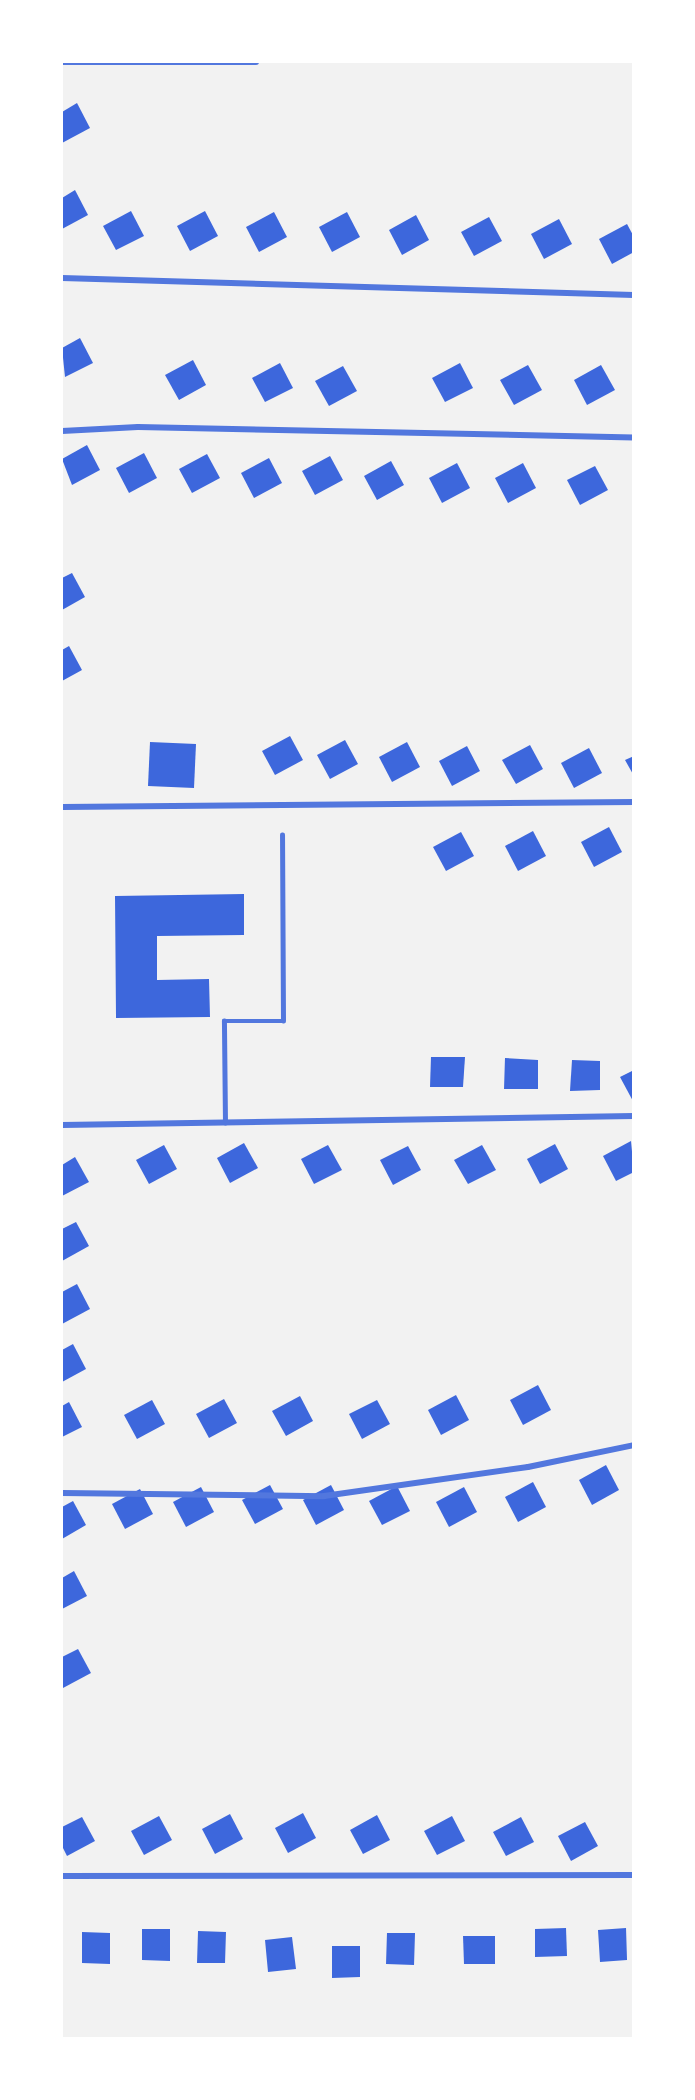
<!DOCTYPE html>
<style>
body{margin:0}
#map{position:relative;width:695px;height:2100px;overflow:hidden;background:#f2f2f2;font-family:"PT Sans",sans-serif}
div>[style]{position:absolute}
.building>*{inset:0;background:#3d67dc}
.service>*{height:4.5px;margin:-2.25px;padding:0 2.25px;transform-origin:2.25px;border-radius:2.25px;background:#5277de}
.minor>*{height:6px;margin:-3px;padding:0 3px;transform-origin:3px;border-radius:3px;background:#5277de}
span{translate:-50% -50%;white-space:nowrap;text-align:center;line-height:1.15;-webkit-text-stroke:6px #fff;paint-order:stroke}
.frame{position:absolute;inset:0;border:63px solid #fff;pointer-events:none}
</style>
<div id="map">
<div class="building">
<i style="clip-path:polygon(77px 103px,90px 128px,62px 143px,62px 112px)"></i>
<i style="clip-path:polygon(75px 190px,88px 215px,62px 229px,62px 198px)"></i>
<i style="clip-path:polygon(131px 211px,144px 236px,116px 250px,103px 226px)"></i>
<i style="clip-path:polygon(205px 211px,218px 236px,190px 251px,177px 226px)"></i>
<i style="clip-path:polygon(274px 212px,287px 237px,259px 252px,246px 227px)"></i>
<i style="clip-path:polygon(347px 212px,360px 237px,332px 252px,319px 227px)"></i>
<i style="clip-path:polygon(416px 215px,429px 240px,402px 255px,389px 230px)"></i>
<i style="clip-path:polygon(489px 217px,502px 241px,474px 256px,461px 232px)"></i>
<i style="clip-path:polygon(559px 219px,572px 244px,544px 259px,531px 234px)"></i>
<i style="clip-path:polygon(627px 224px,634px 237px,634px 252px,612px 264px,599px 239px)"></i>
<i style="clip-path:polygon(80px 338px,93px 363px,65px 377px,62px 348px)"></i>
<i style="clip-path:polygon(193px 360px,206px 385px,179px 400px,165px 375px)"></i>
<i style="clip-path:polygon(280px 363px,293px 388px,265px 402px,252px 378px)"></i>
<i style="clip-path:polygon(460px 363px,473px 388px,445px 402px,432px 378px)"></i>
<i style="clip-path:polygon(528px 365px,542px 390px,514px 405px,500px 380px)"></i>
<i style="clip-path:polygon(601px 365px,615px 390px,587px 405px,574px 380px)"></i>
<i style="clip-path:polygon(343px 366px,357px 391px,329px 406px,315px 381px)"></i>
<i style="clip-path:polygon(87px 445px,100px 470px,72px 485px,62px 459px)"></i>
<i style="clip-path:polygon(144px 453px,157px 478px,129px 493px,116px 468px)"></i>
<i style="clip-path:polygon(207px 454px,220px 478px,192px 493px,179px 469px)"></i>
<i style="clip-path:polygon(330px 456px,343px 480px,315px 495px,302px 471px)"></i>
<i style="clip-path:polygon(269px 458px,282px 483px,254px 498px,241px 473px)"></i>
<i style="clip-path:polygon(391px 461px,404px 485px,377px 500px,364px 476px)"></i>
<i style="clip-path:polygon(457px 463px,470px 488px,442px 503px,429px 478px)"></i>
<i style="clip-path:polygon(523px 463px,536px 488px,508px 503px,495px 478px)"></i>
<i style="clip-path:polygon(595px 466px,608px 490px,580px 505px,567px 480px)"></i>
<i style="clip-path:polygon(72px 573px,85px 597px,62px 610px,62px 578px)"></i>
<i style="clip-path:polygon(69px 646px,82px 670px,62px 681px,62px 650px)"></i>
<i style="clip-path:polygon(290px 736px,303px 760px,275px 775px,262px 751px)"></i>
<i style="clip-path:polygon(345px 740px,358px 764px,330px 779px,317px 755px)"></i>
<i style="clip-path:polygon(150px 742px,196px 744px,194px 788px,148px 786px)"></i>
<i style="clip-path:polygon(407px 742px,420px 767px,392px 782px,379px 757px)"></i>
<i style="clip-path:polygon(530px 745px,543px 769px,516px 784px,502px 760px)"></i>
<i style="clip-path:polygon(467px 746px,480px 771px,452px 786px,439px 761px)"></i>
<i style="clip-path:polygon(589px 748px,602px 773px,574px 788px,561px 763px)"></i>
<i style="clip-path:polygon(634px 756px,634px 776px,625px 760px)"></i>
<i style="clip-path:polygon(609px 827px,622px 852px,594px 867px,581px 842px)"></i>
<i style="clip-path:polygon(533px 831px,546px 856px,518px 871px,505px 846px)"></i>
<i style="clip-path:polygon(461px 832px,474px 856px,446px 871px,433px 847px)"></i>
<i style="clip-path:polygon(244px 894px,244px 935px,157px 936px,157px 980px,209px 979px,210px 1017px,116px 1018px,115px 896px)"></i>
<i style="clip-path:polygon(431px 1057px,465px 1057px,463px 1087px,430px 1087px)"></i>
<i style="clip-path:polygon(505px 1058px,538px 1060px,538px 1089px,504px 1089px)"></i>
<i style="clip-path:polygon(572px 1060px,600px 1061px,600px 1090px,570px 1091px)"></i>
<i style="clip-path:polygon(634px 1070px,634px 1103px,620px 1077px)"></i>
<i style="clip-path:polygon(631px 1141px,634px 1172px,616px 1181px,603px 1156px)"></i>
<i style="clip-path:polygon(244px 1143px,258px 1168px,230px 1183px,217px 1158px)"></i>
<i style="clip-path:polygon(555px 1144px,568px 1169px,540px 1184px,527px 1159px)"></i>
<i style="clip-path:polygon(164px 1145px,177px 1169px,149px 1184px,136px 1160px)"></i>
<i style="clip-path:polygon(328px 1145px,342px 1170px,314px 1184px,301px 1159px)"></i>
<i style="clip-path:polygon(482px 1145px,496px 1170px,468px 1184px,454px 1160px)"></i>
<i style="clip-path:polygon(408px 1146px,421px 1170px,393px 1185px,380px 1160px)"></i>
<i style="clip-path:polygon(75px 1157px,89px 1182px,62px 1196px,62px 1165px)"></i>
<i style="clip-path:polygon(76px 1222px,89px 1246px,62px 1261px,62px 1229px)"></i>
<i style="clip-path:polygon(77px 1284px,90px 1309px,62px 1324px,62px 1292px)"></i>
<i style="clip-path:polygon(73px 1344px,86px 1369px,62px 1382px,62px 1350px)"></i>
<i style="clip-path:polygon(538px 1385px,551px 1410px,523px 1425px,510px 1400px)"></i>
<i style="clip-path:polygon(456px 1395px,469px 1420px,441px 1435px,428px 1410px)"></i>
<i style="clip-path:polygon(300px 1396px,313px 1421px,286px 1436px,272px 1411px)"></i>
<i style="clip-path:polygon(224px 1399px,237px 1423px,209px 1438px,196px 1414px)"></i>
<i style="clip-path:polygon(152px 1400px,165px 1424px,137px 1439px,124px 1415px)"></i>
<i style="clip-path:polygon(377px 1400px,390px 1424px,362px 1439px,349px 1414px)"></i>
<i style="clip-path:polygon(69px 1402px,82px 1427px,62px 1437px,62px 1406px)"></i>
<i style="clip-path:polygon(606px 1465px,619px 1490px,592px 1505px,579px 1480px)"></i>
<i style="clip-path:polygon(533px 1482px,546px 1507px,518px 1522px,505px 1497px)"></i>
<i style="clip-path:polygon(270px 1485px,283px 1509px,255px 1524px,242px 1500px)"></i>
<i style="clip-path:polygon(331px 1485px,344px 1510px,316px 1525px,303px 1500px)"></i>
<i style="clip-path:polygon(397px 1486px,410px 1511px,382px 1525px,369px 1501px)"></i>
<i style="clip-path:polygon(201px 1487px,214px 1512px,186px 1527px,173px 1502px)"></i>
<i style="clip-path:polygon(464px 1487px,477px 1512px,449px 1527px,436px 1502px)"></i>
<i style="clip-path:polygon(140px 1489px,153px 1514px,125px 1529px,112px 1504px)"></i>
<i style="clip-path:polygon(73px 1501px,86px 1525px,62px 1539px,62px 1507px)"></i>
<i style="clip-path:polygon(74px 1571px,87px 1596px,62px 1609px,62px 1578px)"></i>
<i style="clip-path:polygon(78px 1649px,91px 1673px,63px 1688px,62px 1657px)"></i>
<i style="clip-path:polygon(303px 1813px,316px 1838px,288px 1853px,275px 1828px)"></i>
<i style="clip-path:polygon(230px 1814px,243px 1839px,215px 1854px,202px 1829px)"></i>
<i style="clip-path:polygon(377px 1815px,390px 1840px,363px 1854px,350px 1830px)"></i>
<i style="clip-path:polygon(159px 1816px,172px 1840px,144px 1855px,131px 1831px)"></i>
<i style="clip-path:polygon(452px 1816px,465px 1841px,437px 1855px,424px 1831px)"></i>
<i style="clip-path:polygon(82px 1817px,95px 1841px,67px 1856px,62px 1846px,62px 1827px)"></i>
<i style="clip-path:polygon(521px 1817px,534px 1842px,506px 1856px,493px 1832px)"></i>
<i style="clip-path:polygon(585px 1822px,598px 1846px,571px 1861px,558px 1836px)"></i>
<i style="clip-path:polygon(566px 1928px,567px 1956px,535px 1957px,535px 1929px)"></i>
<i style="clip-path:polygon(626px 1928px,627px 1960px,600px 1962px,598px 1930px)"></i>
<i style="clip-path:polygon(142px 1929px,170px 1929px,170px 1961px,142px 1960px)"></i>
<i style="clip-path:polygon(198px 1931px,226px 1932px,225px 1963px,197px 1963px)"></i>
<i style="clip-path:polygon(82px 1932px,110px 1933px,110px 1964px,82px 1963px)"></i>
<i style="clip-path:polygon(387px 1933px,415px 1933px,414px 1965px,386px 1964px)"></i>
<i style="clip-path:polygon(463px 1936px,495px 1936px,495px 1964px,464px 1964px)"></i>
<i style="clip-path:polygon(292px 1937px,296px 1969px,268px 1972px,265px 1940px)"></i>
<i style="clip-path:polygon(332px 1946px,360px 1946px,360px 1977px,332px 1978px)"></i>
</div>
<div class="service">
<i style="left:225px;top:1123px;width:102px;rotate:-90.6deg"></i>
<i style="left:224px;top:1021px;width:59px"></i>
<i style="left:283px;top:1021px;width:186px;rotate:-90.3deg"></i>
</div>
<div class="minor">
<i style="left:62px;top:62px;width:194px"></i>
<i style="left:62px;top:278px;width:572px;rotate:1.7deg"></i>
<i style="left:62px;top:431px;width:76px;rotate:-3deg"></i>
<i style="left:138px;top:427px;width:496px;rotate:1.2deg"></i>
<i style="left:62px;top:807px;width:572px;rotate:-0.5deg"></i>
<i style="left:62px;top:1125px;width:572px;rotate:-0.9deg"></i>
<i style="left:62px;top:1493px;width:262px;rotate:0.7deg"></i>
<i style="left:324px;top:1496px;width:206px;rotate:-8.1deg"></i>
<i style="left:528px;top:1467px;width:108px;rotate:-11.7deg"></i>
<i style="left:62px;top:1876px;width:572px;rotate:-0.1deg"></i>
</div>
<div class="frame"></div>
</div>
